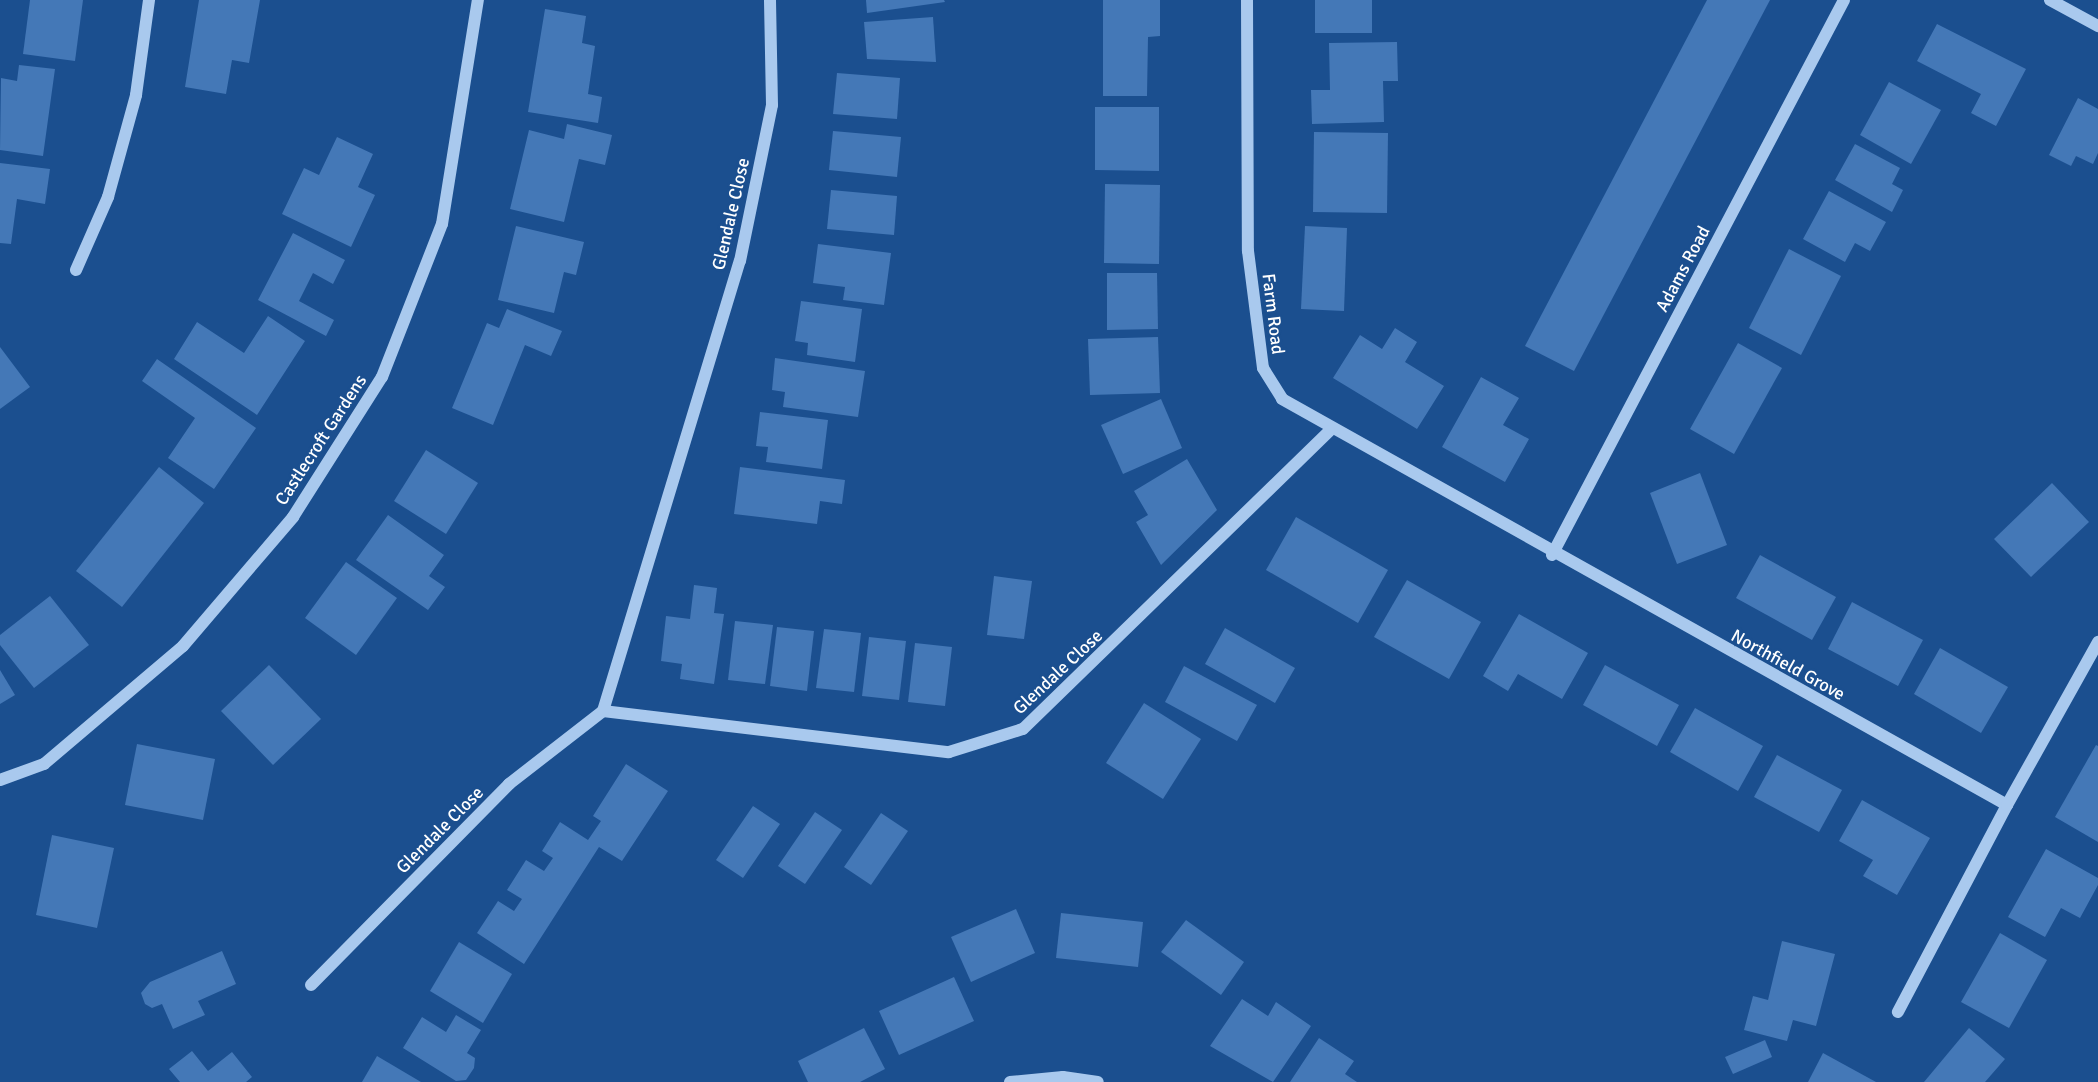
<!DOCTYPE html>
<style>
body{margin:0}
#map{position:relative;width:2098px;height:1082px;overflow:hidden;background:#1b4f8f;font-family:Signika,sans-serif}
div>[style]{position:absolute}
.building>*{inset:0;background:#4478b7}
.minor>*{height:12px;margin:-6px;padding:0 6px;transform-origin:6px;border-radius:6px;background:#a9c9ee}
span{translate:-50% -50%;white-space:nowrap;text-align:center;line-height:1.15;-webkit-text-stroke:5px #1b4f8f;paint-order:stroke}
.street-label{font-size:18px;color:#fff}
</style>
<div id="map">
<div class="building">
<i style="clip-path:polygon(30px 0,83px 0,75px 61px,23px 54px)"></i>
<i style="clip-path:polygon(199px 0,260px 0,249px 63px,232px 60px,226px 94px,185px 87px)"></i>
<i style="clip-path:polygon(866px 0,944px 0,945px 2px,867px 13px)"></i>
<i style="clip-path:polygon(1103px 0,1160px 0,1160px 36px,1148px 37px,1147px 96px,1103px 96px)"></i>
<i style="clip-path:polygon(1315px 0,1372px 0,1372px 33px,1315px 33px)"></i>
<i style="clip-path:polygon(1707px 0,1770px 0,1574px 371px,1525px 346px)"></i>
<i style="clip-path:polygon(545px 9px,586px 16px,582px 43px,595px 46px,588px 94px,602px 97px,598px 123px,528px 112px)"></i>
<i style="clip-path:polygon(933px 17px,936px 62px,867px 59px,864px 22px)"></i>
<i style="clip-path:polygon(1937px 24px,2026px 69px,1996px 126px,1971px 113px,1981px 94px,1917px 61px)"></i>
<i style="clip-path:polygon(1397px 42px,1398px 81px,1383px 81px,1384px 122px,1312px 124px,1311px 90px,1330px 90px,1329px 43px)"></i>
<i style="clip-path:polygon(19px 65px,55px 69px,43px 156px,0 150px,1px 78px,17px 81px)"></i>
<i style="clip-path:polygon(837px 73px,900px 78px,897px 119px,833px 114px)"></i>
<i style="clip-path:polygon(1889px 82px,1941px 110px,1911px 164px,1860px 135px)"></i>
<i style="clip-path:polygon(2078px 98px,2098px 109px,2098px 153px,2093px 164px,2076px 156px,2071px 166px,2049px 155px)"></i>
<i style="clip-path:polygon(1095px 107px,1159px 107px,1159px 171px,1095px 170px)"></i>
<i style="clip-path:polygon(567px 124px,612px 135px,605px 165px,579px 159px,564px 222px,510px 209px,529px 130px,564px 139px)"></i>
<i style="clip-path:polygon(833px 131px,901px 137px,897px 177px,829px 170px)"></i>
<i style="clip-path:polygon(1314px 132px,1388px 133px,1387px 213px,1313px 212px)"></i>
<i style="clip-path:polygon(337px 137px,373px 154px,358px 187px,375px 195px,351px 247px,282px 214px,304px 168px,319px 175px)"></i>
<i style="clip-path:polygon(1855px 144px,1900px 168px,1892px 184px,1903px 190px,1892px 212px,1835px 180px)"></i>
<i style="clip-path:polygon(0 163px,50px 169px,45px 204px,17px 199px,11px 244px,0 243px)"></i>
<i style="clip-path:polygon(1105px 184px,1160px 185px,1159px 264px,1104px 263px)"></i>
<i style="clip-path:polygon(831px 190px,897px 196px,894px 235px,827px 229px)"></i>
<i style="clip-path:polygon(1829px 191px,1886px 222px,1870px 251px,1855px 243px,1845px 262px,1803px 239px)"></i>
<i style="clip-path:polygon(516px 226px,584px 242px,576px 275px,564px 272px,554px 313px,498px 300px)"></i>
<i style="clip-path:polygon(1305px 226px,1347px 228px,1344px 311px,1301px 309px)"></i>
<i style="clip-path:polygon(293px 233px,345px 260px,333px 284px,313px 273px,299px 301px,334px 320px,326px 336px,258px 300px)"></i>
<i style="clip-path:polygon(818px 244px,891px 253px,884px 305px,843px 300px,845px 287px,813px 283px)"></i>
<i style="clip-path:polygon(1789px 249px,1841px 276px,1801px 355px,1749px 328px)"></i>
<i style="clip-path:polygon(1107px 273px,1157px 273px,1158px 329px,1107px 330px)"></i>
<i style="clip-path:polygon(801px 301px,862px 309px,855px 362px,807px 355px,808px 343px,795px 341px)"></i>
<i style="clip-path:polygon(507px 309px,562px 331px,551px 356px,525px 345px,493px 425px,452px 408px,487px 323px,499px 328px)"></i>
<i style="clip-path:polygon(268px 316px,305px 341px,257px 415px,174px 359px,197px 322px,244px 353px)"></i>
<i style="clip-path:polygon(1395px 328px,1417px 342px,1405px 362px,1444px 386px,1417px 429px,1333px 378px,1360px 335px,1382px 349px)"></i>
<i style="clip-path:polygon(1158px 337px,1160px 393px,1090px 395px,1088px 339px)"></i>
<i style="clip-path:polygon(1738px 343px,1782px 368px,1734px 454px,1690px 429px)"></i>
<i style="clip-path:polygon(0 347px,30px 387px,0 409px)"></i>
<i style="clip-path:polygon(775px 358px,865px 371px,858px 417px,783px 407px,785px 392px,772px 390px)"></i>
<i style="clip-path:polygon(157px 359px,256px 428px,214px 489px,168px 458px,195px 418px,142px 381px)"></i>
<i style="clip-path:polygon(1481px 377px,1519px 398px,1503px 425px,1529px 439px,1505px 482px,1442px 447px)"></i>
<i style="clip-path:polygon(1161px 399px,1182px 448px,1123px 474px,1101px 425px)"></i>
<i style="clip-path:polygon(760px 412px,828px 420px,822px 469px,766px 462px,768px 447px,756px 446px)"></i>
<i style="clip-path:polygon(426px 450px,478px 483px,446px 534px,394px 501px)"></i>
<i style="clip-path:polygon(1187px 459px,1217px 510px,1161px 565px,1136px 522px,1148px 515px,1134px 491px)"></i>
<i style="clip-path:polygon(159px 467px,204px 503px,122px 607px,76px 571px)"></i>
<i style="clip-path:polygon(740px 467px,845px 480px,842px 504px,820px 501px,817px 524px,734px 514px)"></i>
<i style="clip-path:polygon(1700px 473px,1727px 545px,1677px 564px,1650px 493px)"></i>
<i style="clip-path:polygon(2052px 483px,2089px 522px,2031px 577px,1994px 539px)"></i>
<i style="clip-path:polygon(388px 515px,444px 555px,429px 576px,445px 587px,428px 610px,356px 560px)"></i>
<i style="clip-path:polygon(1296px 517px,1388px 570px,1358px 623px,1266px 570px)"></i>
<i style="clip-path:polygon(1760px 555px,1836px 597px,1812px 640px,1736px 598px)"></i>
<i style="clip-path:polygon(346px 562px,397px 598px,356px 655px,305px 618px)"></i>
<i style="clip-path:polygon(994px 576px,1032px 581px,1024px 639px,987px 635px)"></i>
<i style="clip-path:polygon(1407px 580px,1481px 622px,1449px 679px,1374px 637px)"></i>
<i style="clip-path:polygon(694px 585px,717px 588px,714px 613px,724px 614px,714px 684px,680px 679px,682px 664px,661px 661px,666px 616px,690px 619px)"></i>
<i style="clip-path:polygon(50px 596px,89px 645px,34px 688px,0 645px,0 635px)"></i>
<i style="clip-path:polygon(1852px 602px,1923px 640px,1898px 686px,1828px 649px)"></i>
<i style="clip-path:polygon(1519px 614px,1588px 653px,1562px 699px,1518px 674px,1508px 691px,1483px 676px)"></i>
<i style="clip-path:polygon(735px 621px,773px 625px,765px 684px,728px 680px)"></i>
<i style="clip-path:polygon(777px 627px,814px 631px,807px 691px,770px 686px)"></i>
<i style="clip-path:polygon(1225px 628px,1295px 668px,1275px 703px,1205px 664px)"></i>
<i style="clip-path:polygon(824px 629px,861px 633px,854px 692px,816px 688px)"></i>
<i style="clip-path:polygon(869px 637px,906px 641px,899px 700px,862px 696px)"></i>
<i style="clip-path:polygon(915px 643px,952px 647px,945px 706px,908px 702px)"></i>
<i style="clip-path:polygon(1940px 648px,2008px 687px,1981px 733px,1914px 694px)"></i>
<i style="clip-path:polygon(269px 665px,321px 719px,273px 765px,221px 711px)"></i>
<i style="clip-path:polygon(1605px 665px,1679px 705px,1657px 746px,1583px 705px)"></i>
<i style="clip-path:polygon(1184px 666px,1257px 705px,1237px 741px,1165px 702px)"></i>
<i style="clip-path:polygon(0 670px,15px 695px,0 704px)"></i>
<i style="clip-path:polygon(1144px 703px,1201px 739px,1163px 799px,1106px 763px)"></i>
<i style="clip-path:polygon(1695px 708px,1763px 746px,1738px 791px,1670px 752px)"></i>
<i style="clip-path:polygon(137px 744px,215px 759px,203px 820px,125px 805px)"></i>
<i style="clip-path:polygon(2096px 745px,2098px 746px,2098px 842px,2055px 817px)"></i>
<i style="clip-path:polygon(1777px 755px,1842px 790px,1819px 832px,1754px 797px)"></i>
<i style="clip-path:polygon(626px 764px,668px 791px,622px 861px,599px 847px,524px 964px,477px 933px,498px 901px,514px 911px,522px 899px,507px 890px,526px 860px,544px 871px,553px 858px,542px 851px,560px 822px,588px 840px,601px 821px,593px 816px)"></i>
<i style="clip-path:polygon(1862px 800px,1930px 838px,1897px 895px,1863px 876px,1873px 860px,1839px 841px)"></i>
<i style="clip-path:polygon(753px 806px,780px 824px,743px 878px,716px 860px)"></i>
<i style="clip-path:polygon(815px 812px,842px 830px,805px 884px,778px 866px)"></i>
<i style="clip-path:polygon(881px 813px,908px 831px,871px 885px,844px 867px)"></i>
<i style="clip-path:polygon(52px 835px,114px 848px,97px 928px,36px 915px)"></i>
<i style="clip-path:polygon(2046px 849px,2098px 878px,2098px 885px,2080px 918px,2061px 908px,2045px 937px,2008px 917px)"></i>
<i style="clip-path:polygon(1016px 909px,1035px 953px,971px 982px,951px 937px)"></i>
<i style="clip-path:polygon(1061px 913px,1143px 922px,1138px 967px,1056px 958px)"></i>
<i style="clip-path:polygon(1186px 920px,1244px 962px,1221px 995px,1161px 952px)"></i>
<i style="clip-path:polygon(2000px 933px,2047px 960px,2009px 1028px,1961px 1002px)"></i>
<i style="clip-path:polygon(1782px 941px,1835px 954px,1816px 1026px,1793px 1020px,1787px 1041px,1744px 1030px,1753px 996px,1768px 1000px)"></i>
<i style="clip-path:polygon(459px 942px,512px 974px,483px 1023px,430px 991px)"></i>
<i style="clip-path:polygon(222px 951px,236px 984px,198px 1001px,205px 1015px,173px 1029px,162px 1004px,152px 1008px,145px 1004px,141px 993px,150px 982px)"></i>
<i style="clip-path:polygon(954px 977px,974px 1021px,899px 1055px,879px 1011px)"></i>
<i style="clip-path:polygon(1242px 999px,1268px 1016px,1276px 1002px,1311px 1026px,1273px 1082px,1210px 1046px)"></i>
<i style="clip-path:polygon(456px 1015px,481px 1030px,467px 1053px,475px 1058px,474px 1068px,466px 1080px,456px 1081px,403px 1048px,422px 1017px,446px 1032px)"></i>
<i style="clip-path:polygon(864px 1028px,885px 1069px,860px 1082px,808px 1082px,798px 1061px)"></i>
<i style="clip-path:polygon(1969px 1028px,2005px 1059px,1985px 1082px,1924px 1082px)"></i>
<i style="clip-path:polygon(1319px 1038px,1354px 1061px,1345px 1074px,1357px 1082px,1290px 1082px)"></i>
<i style="clip-path:polygon(1765px 1040px,1772px 1057px,1733px 1074px,1725px 1057px)"></i>
<i style="clip-path:polygon(192px 1051px,208px 1071px,232px 1052px,252px 1077px,246px 1082px,180px 1082px,169px 1069px)"></i>
<i style="clip-path:polygon(1823px 1053px,1876px 1082px,1808px 1082px)"></i>
<i style="clip-path:polygon(377px 1056px,421px 1082px,362px 1082px)"></i>
</div>
<div class="minor">
<i style="left:1247px;top:0;width:251px;rotate:89.8deg"></i>
<i style="left:1248px;top:251px;width:118px;rotate:82.7deg"></i>
<i style="left:1263px;top:368px;width:36px;rotate:58deg"></i>
<i style="left:1282px;top:399px;width:831px;rotate:29.25deg"></i>
<i style="left:2007px;top:805px;width:234px;rotate:117.8deg"></i>
<i style="left:2050px;top:0;width:55px;rotate:28.4deg"></i>
<i style="left:76px;top:270px;width:80px;rotate:-66.3deg"></i>
<i style="left:108px;top:197px;width:106px;rotate:-74.6deg"></i>
<i style="left:136px;top:95px;width:96px;rotate:-82.2deg"></i>
<i style="left:1552px;top:555px;width:627px;rotate:-62.25deg"></i>
<i style="left:603px;top:711px;width:348px;rotate:6.8deg"></i>
<i style="left:949px;top:752px;width:77px;rotate:-17.3deg"></i>
<i style="left:1023px;top:729px;width:427px;rotate:-44.2deg"></i>
<i style="left:0;top:780px;width:47px;rotate:-20deg"></i>
<i style="left:44px;top:764px;width:182px;rotate:-40.3deg"></i>
<i style="left:183px;top:646px;width:170px;rotate:-49.5deg"></i>
<i style="left:293px;top:517px;width:166px;rotate:-57.6deg"></i>
<i style="left:382px;top:377px;width:164px;rotate:-68.6deg"></i>
<i style="left:442px;top:224px;width:227px;rotate:-80.9deg"></i>
<i style="left:2007px;top:805px;width:187px;rotate:-60.8deg"></i>
<i style="left:311px;top:985px;width:282px;rotate:-45.4deg"></i>
<i style="left:509px;top:784px;width:119px;rotate:-37.8deg"></i>
<i style="left:603px;top:711px;width:470px;rotate:-73.1deg"></i>
<i style="left:740px;top:261px;width:159px;rotate:-78.4deg"></i>
<i style="left:772px;top:105px;width:105px;rotate:-91.1deg"></i>
<i style="left:1010px;top:1082px;width:53px;rotate:-5.4deg"></i>
<i style="left:1063px;top:1077px;width:35px;rotate:8deg"></i>
</div>
<div class="street-label">
<span style="left:731px;top:214px;rotate:-77deg">Glendale Close</span>
<span style="left:1683px;top:269px;rotate:-62deg">Adams Road</span>
<span style="left:1273px;top:314px;rotate:83deg">Farm Road</span>
<span style="left:321px;top:440px;rotate:-57deg">Castlecroft Gardens</span>
<span style="left:1788px;top:665px;rotate:29deg">Northfield Grove</span>
<span style="left:1058px;top:672px;rotate:-43deg">Glendale Close</span>
<span style="left:440px;top:830px;rotate:-45deg">Glendale Close</span>
</div>
</div>
